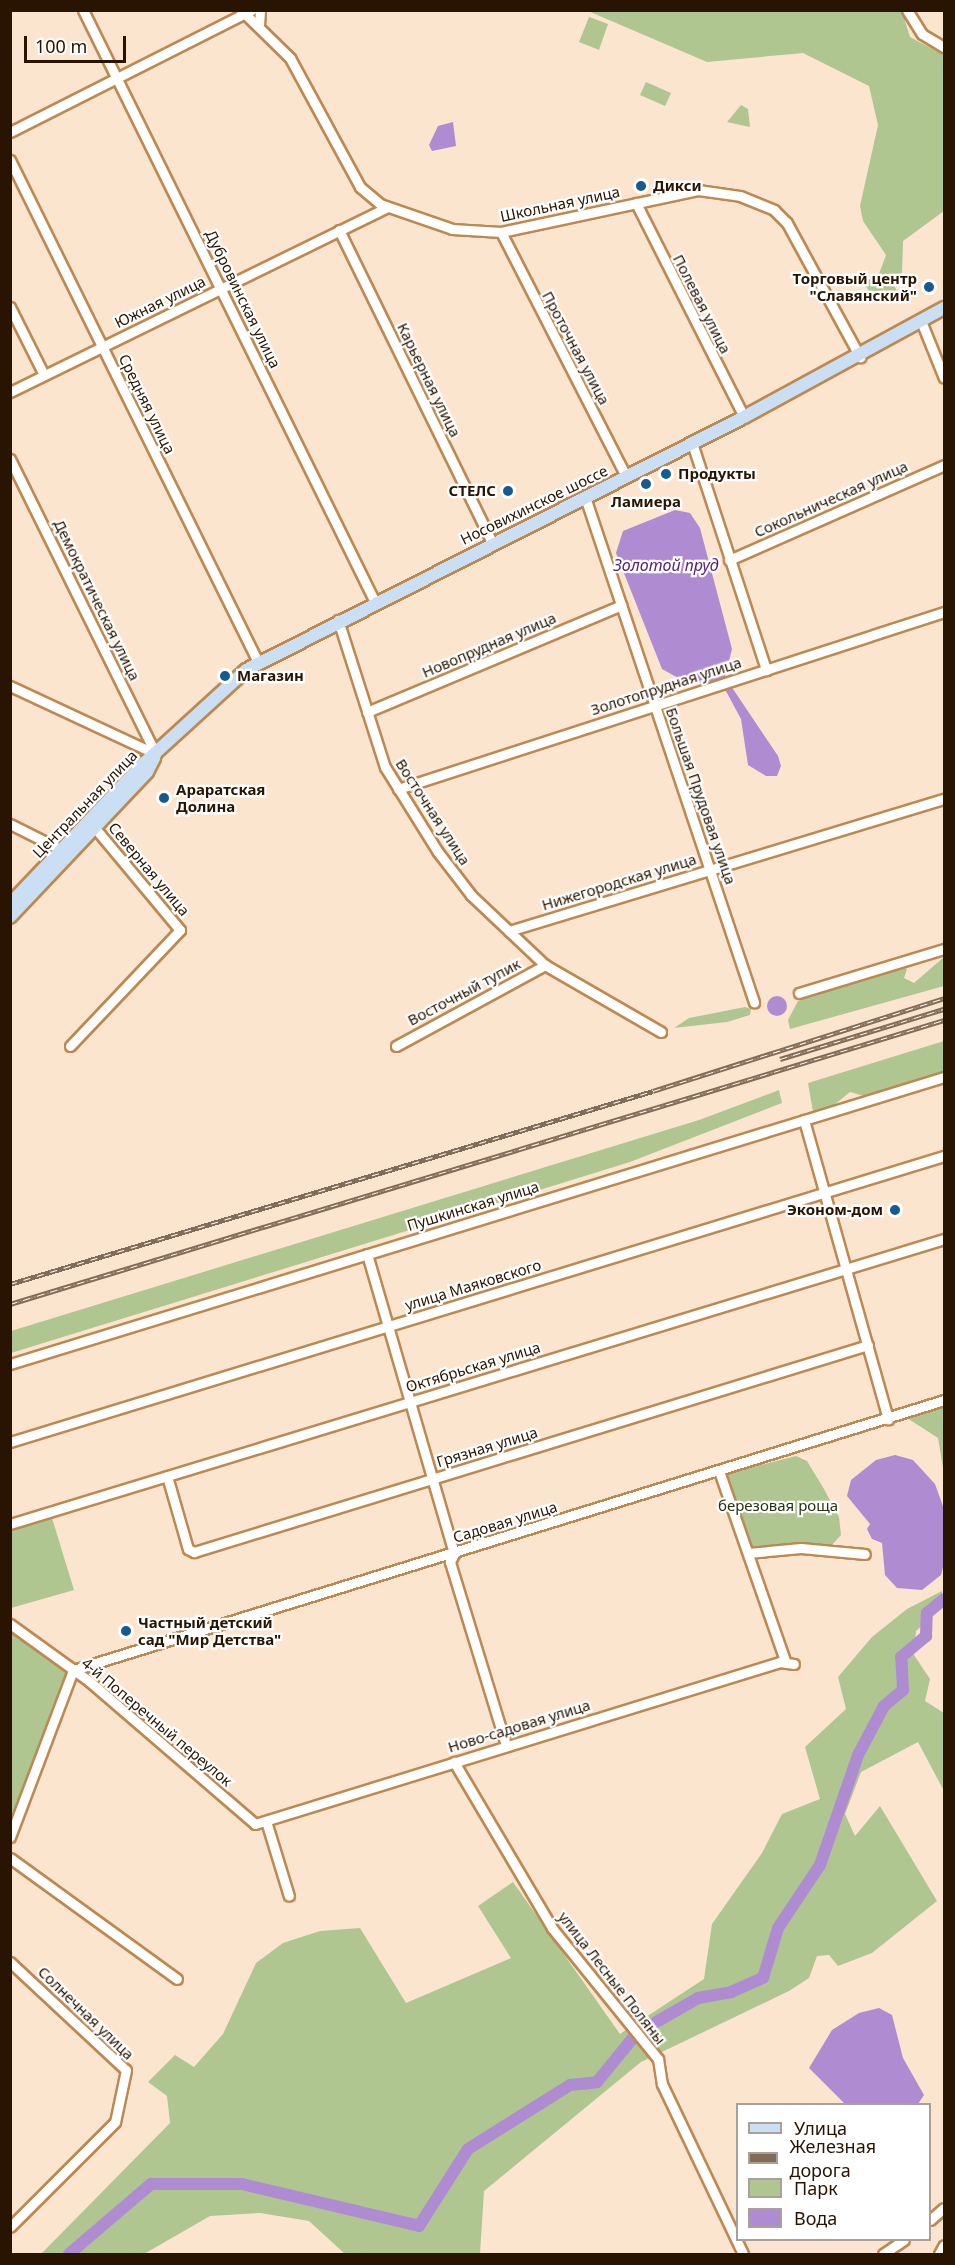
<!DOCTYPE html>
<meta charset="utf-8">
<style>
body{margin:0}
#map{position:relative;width:955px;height:2265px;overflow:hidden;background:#fce5cf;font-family:"Noto Sans",sans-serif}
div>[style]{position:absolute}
.green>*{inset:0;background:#afc691}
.water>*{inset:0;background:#af8bd2}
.round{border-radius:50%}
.river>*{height:12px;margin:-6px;padding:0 6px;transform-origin:6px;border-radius:6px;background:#af8bd2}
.roads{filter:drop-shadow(2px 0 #bd8951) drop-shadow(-2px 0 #bd8951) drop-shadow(0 2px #bd8951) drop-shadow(0 -2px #bd8951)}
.minor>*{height:9px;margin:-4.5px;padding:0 4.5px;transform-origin:4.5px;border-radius:4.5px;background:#fff}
.major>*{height:12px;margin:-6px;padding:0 6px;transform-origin:6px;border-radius:6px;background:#cadff4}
.rail>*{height:4.5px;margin-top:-2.25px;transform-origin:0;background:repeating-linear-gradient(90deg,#fff 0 7px,#826c57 0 14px);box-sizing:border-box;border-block:2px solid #826c57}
.dots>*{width:16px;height:16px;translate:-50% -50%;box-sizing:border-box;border:3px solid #fff;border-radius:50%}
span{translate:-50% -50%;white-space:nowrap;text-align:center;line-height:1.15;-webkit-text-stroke:4.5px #fff;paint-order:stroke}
.poi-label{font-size:15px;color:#281400;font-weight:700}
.left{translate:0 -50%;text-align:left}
.right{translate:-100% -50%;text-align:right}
.street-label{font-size:15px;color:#281400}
.park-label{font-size:15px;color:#263313}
.water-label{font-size:16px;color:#542478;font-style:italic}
.frame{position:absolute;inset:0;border:12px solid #281400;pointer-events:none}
.legend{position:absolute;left:736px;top:2103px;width:195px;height:138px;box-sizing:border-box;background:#fff;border:2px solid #a9a199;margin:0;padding:8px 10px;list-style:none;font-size:18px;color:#281400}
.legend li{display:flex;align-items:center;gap:12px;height:30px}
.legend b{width:30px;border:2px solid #a9a199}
.scale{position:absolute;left:24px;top:36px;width:102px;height:27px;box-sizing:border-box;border:3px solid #281400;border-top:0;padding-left:8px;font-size:18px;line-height:21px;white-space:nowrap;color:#281400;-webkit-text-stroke:4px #fff;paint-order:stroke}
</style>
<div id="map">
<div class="green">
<i style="clip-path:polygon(588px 11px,902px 11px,910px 37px,944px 55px,944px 211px,903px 241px,902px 273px,892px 281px,898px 293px,882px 303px,875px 301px,864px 283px,879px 274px,886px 255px,863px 221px,860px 206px,878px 125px,869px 86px,803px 53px,707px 62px)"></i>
<i style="clip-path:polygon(589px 17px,608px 24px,599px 50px,579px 42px)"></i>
<i style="clip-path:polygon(646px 82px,671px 93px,665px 106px,640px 95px)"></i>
<i style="clip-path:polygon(741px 105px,748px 109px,750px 127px,727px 122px)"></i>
<i style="clip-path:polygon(944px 957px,944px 986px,790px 1029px,788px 1020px,798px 1001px,902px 967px,907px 969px,904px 978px,914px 983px)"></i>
<i style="clip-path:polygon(745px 1007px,751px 1009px,750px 1015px,727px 1022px,674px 1028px,689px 1018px)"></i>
<i style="clip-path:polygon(944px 1041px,944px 1070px,936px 1077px,867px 1097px,850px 1092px,829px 1109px,813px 1112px,808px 1083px)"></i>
<i style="clip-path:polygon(779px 1090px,782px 1103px,630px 1162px,11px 1353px,11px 1331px,699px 1120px)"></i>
<i style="clip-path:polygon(944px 1404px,944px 1474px,938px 1438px,907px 1418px)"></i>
<i style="clip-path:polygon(796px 1456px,807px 1461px,824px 1489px,839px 1517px,841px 1535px,831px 1546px,748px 1553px,725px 1479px,729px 1473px)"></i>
<i style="clip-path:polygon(52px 1518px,74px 1590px,11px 1608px,11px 1531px)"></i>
<i style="clip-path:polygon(942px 1591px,944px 1606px,916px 1631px,914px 1655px,930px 1679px,925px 1701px,944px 1713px,944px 1791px,918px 1742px,861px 1772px,845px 1814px,855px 1836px,880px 1806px,937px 1901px,872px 1953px,838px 1966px,829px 1955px,817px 1956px,809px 1978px,789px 1991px,641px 2062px,484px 2191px,480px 2254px,345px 2254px,309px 2221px,260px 2213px,210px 2216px,144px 2254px,41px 2254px,170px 2123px,167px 2096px,148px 2082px,175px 2055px,194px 2067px,223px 2034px,256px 1963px,283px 1943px,320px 1931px,360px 1928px,406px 2003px,511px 1958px,478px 1906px,513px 1882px,620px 2034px,704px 1979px,712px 1924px,762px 1853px,782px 1814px,820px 1799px,805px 1747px,846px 1709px,838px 1677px,872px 1637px,907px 1609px)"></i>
<i style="clip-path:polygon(11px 1629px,68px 1671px,11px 1817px)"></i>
</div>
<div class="water">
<i style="clip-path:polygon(453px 122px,456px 146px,432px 151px,429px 145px,438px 126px)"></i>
<i style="clip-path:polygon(675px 510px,690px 513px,700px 528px,732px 649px,725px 677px,778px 756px,781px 766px,777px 776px,766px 776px,748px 765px,741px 719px,720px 680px,689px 684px,662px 669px,616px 553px,623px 531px)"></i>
<i class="round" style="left:767px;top:996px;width:20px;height:20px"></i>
<i style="clip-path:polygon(895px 1455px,913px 1460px,935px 1484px,944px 1509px,944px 1563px,941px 1575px,922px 1590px,897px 1588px,885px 1575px,882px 1543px,872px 1539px,867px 1529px,870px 1524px,847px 1496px,851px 1480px,876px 1460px)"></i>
<i style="clip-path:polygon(879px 2008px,892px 2015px,903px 2058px,924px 2095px,918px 2104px,845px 2104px,809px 2068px,832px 2030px,859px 2013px)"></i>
</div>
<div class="river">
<i style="left:69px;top:2254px;width:108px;rotate:-40.5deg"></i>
<i style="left:151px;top:2184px;width:91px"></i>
<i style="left:242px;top:2184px;width:182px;rotate:13.3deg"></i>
<i style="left:419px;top:2226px;width:91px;rotate:-57.5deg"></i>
<i style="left:468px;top:2149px;width:120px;rotate:-32.1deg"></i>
<i style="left:570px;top:2085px;width:27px;rotate:-6deg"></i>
<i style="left:597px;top:2082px;width:63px;rotate:-50.8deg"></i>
<i style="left:637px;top:2033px;width:70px;rotate:-29.8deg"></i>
<i style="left:698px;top:1998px;width:34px;rotate:-10deg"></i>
<i style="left:731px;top:1992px;width:35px;rotate:-24deg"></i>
<i style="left:763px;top:1978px;width:52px;rotate:-73.3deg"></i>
<i style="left:778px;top:1928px;width:76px;rotate:-56.3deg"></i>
<i style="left:820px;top:1865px;width:116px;rotate:-70.9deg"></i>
<i style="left:858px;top:1755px;width:55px;rotate:-62deg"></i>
<i style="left:884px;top:1706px;width:25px;rotate:-40deg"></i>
<i style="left:903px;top:1690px;width:33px;rotate:-93deg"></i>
<i style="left:901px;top:1657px;width:33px;rotate:-40deg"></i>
<i style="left:926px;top:1636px;width:23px;rotate:-88deg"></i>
<i style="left:927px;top:1613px;width:22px;rotate:-39deg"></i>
</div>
<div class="roads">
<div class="minor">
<i style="left:83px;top:10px;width:660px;rotate:63.75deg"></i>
<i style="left:241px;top:10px;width:69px;rotate:44.4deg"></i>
<i style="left:290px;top:58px;width:147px;rotate:61.5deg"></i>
<i style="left:360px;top:187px;width:26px;rotate:40deg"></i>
<i style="left:380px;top:204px;width:76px;rotate:19.1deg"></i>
<i style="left:452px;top:229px;width:49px;rotate:3.5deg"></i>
<i style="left:501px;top:232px;width:201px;rotate:-12deg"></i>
<i style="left:698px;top:190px;width:42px;rotate:8.1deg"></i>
<i style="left:740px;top:196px;width:37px;rotate:22deg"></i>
<i style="left:774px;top:210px;width:18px;rotate:45deg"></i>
<i style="left:787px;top:223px;width:153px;rotate:61.4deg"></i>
<i style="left:907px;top:10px;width:28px;rotate:58deg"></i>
<i style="left:922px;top:34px;width:26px;rotate:31deg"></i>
<i style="left:259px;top:25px;width:15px;rotate:-86deg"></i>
<i style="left:10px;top:132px;width:271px;rotate:-26.8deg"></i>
<i style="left:10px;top:160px;width:560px;rotate:63.71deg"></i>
<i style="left:636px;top:203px;width:240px;rotate:63.2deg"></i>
<i style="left:339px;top:230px;width:348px;rotate:63.9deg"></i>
<i style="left:501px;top:232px;width:274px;rotate:62.9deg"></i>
<i style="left:10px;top:307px;width:76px;rotate:63.4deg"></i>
<i style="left:921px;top:321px;width:61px;rotate:68deg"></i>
<i style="left:10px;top:392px;width:420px;rotate:-26.1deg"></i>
<i style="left:692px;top:443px;width:239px;rotate:71.9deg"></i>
<i style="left:10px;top:459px;width:329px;rotate:63.7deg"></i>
<i style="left:585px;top:497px;width:533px;rotate:71.5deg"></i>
<i style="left:729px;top:560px;width:235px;rotate:-23.8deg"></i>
<i style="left:338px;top:620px;width:154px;rotate:72.3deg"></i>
<i style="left:385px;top:767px;width:100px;rotate:58.1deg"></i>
<i style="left:438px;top:852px;width:54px;rotate:52.5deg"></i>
<i style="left:471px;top:895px;width:102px;rotate:43.4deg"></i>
<i style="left:545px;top:965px;width:134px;rotate:30deg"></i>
<i style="left:10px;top:686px;width:161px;rotate:25deg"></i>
<i style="left:367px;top:712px;width:276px;rotate:-22.8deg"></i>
<i style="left:398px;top:789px;width:574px;rotate:-17.96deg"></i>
<i style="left:10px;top:824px;width:58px;rotate:26.6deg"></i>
<i style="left:509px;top:931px;width:455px;rotate:-16.9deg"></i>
<i style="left:799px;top:993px;width:152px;rotate:-16.9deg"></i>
<i style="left:70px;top:1046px;width:160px;rotate:-46.5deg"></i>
<i style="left:180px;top:930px;width:133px;rotate:-129.8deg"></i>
<i style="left:396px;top:1046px;width:170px;rotate:-28.5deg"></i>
<i style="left:804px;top:1120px;width:311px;rotate:74.3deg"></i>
<i style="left:367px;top:1254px;width:312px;rotate:73.8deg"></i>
<i style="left:454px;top:1554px;width:9px;rotate:117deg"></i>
<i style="left:450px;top:1562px;width:191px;rotate:73deg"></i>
<i style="left:10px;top:1364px;width:977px;rotate:-17.08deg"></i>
<i style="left:10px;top:1442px;width:977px;rotate:-17.03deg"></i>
<i style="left:719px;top:1471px;width:203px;rotate:70.8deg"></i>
<i style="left:167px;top:1476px;width:76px;rotate:74deg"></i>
<i style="left:188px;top:1549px;width:7px;rotate:27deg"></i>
<i style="left:194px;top:1552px;width:705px;rotate:-17.07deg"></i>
<i style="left:10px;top:1524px;width:977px;rotate:-16.97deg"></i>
<i style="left:748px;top:1553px;width:53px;rotate:-5.4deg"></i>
<i style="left:801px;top:1548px;width:64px;rotate:5.4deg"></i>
<i style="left:10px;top:1624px;width:97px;rotate:35.8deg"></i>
<i style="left:89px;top:1681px;width:219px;rotate:40.7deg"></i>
<i style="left:255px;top:1824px;width:549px;rotate:-17.15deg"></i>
<i style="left:780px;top:1662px;width:14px;rotate:8deg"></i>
<i style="left:73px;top:1670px;width:912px;rotate:-17.22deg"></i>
<i style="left:454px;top:1762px;width:193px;rotate:59.4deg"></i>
<i style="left:552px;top:1928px;width:169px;rotate:51deg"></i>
<i style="left:658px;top:2059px;width:25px;rotate:81deg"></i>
<i style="left:662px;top:2084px;width:188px;rotate:64.5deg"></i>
<i style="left:266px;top:1821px;width:78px;rotate:73deg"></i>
<i style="left:10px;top:1837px;width:178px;rotate:-69.3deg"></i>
<i style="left:10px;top:1858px;width:206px;rotate:35.9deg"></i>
<i style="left:10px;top:1962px;width:158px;rotate:43deg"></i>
<i style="left:126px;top:2070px;width:53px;rotate:101.9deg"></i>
<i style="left:115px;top:2122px;width:148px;rotate:135deg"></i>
<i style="left:930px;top:2220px;width:18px;rotate:-41deg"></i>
<i style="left:883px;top:2254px;width:25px;rotate:-34deg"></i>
<i style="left:939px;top:2254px;width:10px;rotate:-61deg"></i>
</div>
<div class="major">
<i style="left:10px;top:904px;width:190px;rotate:-46.5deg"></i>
<i style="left:141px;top:766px;width:142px;rotate:-42.4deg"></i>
<i style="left:246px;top:670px;width:559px;rotate:-26.93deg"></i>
<i style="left:744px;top:417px;width:228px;rotate:-28.6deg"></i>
<i style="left:10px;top:917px;width:199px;rotate:-46.6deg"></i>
<i style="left:147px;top:772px;width:16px;rotate:-63deg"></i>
</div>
</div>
<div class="rail">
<i style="left:780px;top:1059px;width:171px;rotate:-17deg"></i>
<i style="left:10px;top:1284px;width:671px;rotate:-16.71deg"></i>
<i style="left:653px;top:1091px;width:305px;rotate:-17.7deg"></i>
<i style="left:10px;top:1304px;width:976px;rotate:-16.91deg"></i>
</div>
<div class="dots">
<i style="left:641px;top:186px;background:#165a8f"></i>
<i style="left:929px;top:287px;background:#165a8f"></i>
<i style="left:666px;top:474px;background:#165a8f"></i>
<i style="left:646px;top:484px;background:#165a8f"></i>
<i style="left:508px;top:491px;background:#165a8f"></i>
<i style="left:225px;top:676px;background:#165a8f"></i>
<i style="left:164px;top:798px;background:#165a8f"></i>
<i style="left:895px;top:1210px;background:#165a8f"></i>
<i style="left:126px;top:1631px;background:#165a8f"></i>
</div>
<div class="poi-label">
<span class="left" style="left:653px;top:186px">Дикси</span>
<span class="right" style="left:917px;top:287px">Торговый центр<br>"Славянский"</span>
<span class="left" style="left:678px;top:474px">Продукты</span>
<span class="right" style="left:496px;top:491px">СТЕЛС</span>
<span style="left:646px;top:502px">Ламиера</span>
<span class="left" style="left:237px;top:676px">Магазин</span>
<span class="left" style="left:176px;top:798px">Араратская<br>Долина</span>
<span class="right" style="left:883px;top:1210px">Эконом-дом</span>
<span class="left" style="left:138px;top:1631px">Частный детский<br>сад "Мир Детства"</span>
</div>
<div class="street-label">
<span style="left:560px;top:204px;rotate:-12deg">Школьная улица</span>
<span style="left:243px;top:299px;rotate:64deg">Дубровинская улица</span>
<span style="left:160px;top:302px;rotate:-26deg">Южная улица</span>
<span style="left:702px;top:304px;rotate:63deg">Полевая улица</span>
<span style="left:576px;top:348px;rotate:62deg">Проточная улица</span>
<span style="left:429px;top:380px;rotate:64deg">Карьерная улица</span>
<span style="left:147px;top:404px;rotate:64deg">Средняя улица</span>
<span style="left:831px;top:499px;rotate:-24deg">Сокольническая улица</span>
<span style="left:534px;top:505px;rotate:-26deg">Носовихинское шоссе</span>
<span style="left:97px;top:600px;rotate:64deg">Демократическая улица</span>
<span style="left:489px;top:645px;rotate:-23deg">Новопрудная улица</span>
<span style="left:666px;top:686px;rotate:-18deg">Золотопрудная улица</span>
<span style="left:701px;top:796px;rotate:71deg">Большая Прудовая улица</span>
<span style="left:85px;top:804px;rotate:-46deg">Центральная улица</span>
<span style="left:433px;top:812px;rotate:57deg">Восточная улица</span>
<span style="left:149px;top:869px;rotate:50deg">Северная улица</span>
<span style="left:619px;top:882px;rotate:-17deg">Нижегородская улица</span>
<span style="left:464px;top:992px;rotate:-28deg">Восточный тупик</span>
<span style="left:473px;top:1206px;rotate:-17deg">Пушкинская улица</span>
<span style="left:473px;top:1285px;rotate:-17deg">улица Маяковского</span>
<span style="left:473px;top:1367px;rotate:-17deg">Октябрьская улица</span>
<span style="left:487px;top:1447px;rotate:-17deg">Грязная улица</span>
<span style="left:505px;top:1522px;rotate:-17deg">Садовая улица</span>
<span style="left:157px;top:1722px;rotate:40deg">4-й Поперечный переулок</span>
<span style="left:519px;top:1726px;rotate:-17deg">Ново-садовая улица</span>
<span style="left:612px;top:1978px;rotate:52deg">улица Лесные Поляны</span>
<span style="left:86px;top:2013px;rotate:44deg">Солнечная улица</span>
</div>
<div class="park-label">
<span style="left:778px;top:1506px">березовая роща</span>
</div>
<div class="water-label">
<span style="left:666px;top:565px">Золотой пруд</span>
</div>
<div class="frame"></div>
<ul class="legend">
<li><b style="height:8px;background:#cadff4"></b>Улица</li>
<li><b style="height:8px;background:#826c57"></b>Железная дорога</li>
<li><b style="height:16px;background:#afc691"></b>Парк</li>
<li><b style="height:16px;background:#af8bd2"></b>Вода</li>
</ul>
<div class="scale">100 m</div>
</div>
